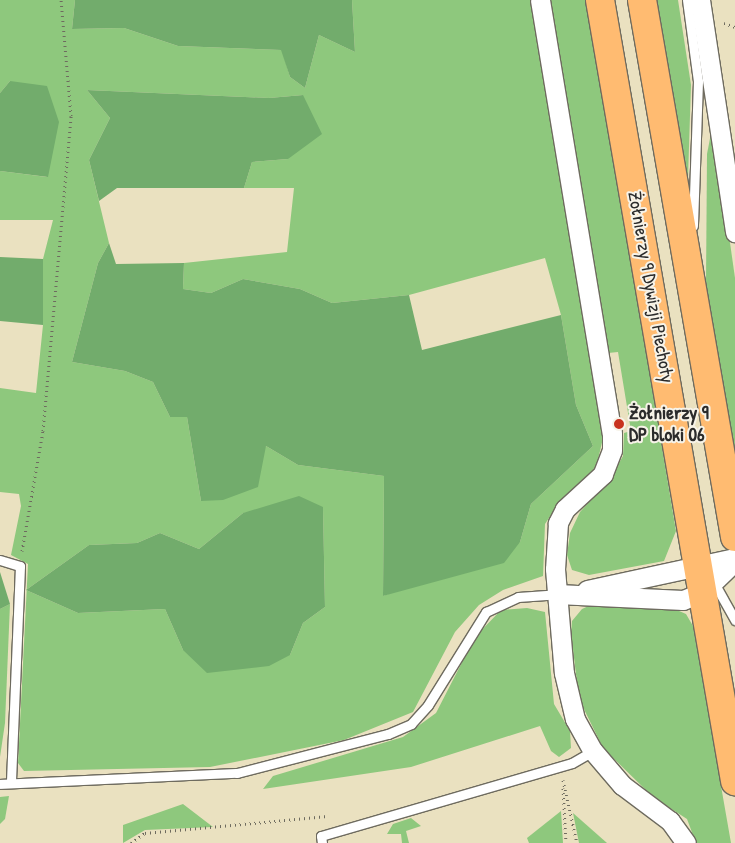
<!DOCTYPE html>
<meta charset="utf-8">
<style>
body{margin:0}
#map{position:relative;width:735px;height:843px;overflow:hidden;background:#eae1c0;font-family:"Patrick Hand",sans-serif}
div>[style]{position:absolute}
.green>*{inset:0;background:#8ec87d}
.forest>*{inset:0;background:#72ac6c}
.path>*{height:3px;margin-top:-1.5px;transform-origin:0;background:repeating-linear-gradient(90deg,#6e6b5f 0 1px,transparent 0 5px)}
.roads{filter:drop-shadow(1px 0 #6e6b5f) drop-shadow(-1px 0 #6e6b5f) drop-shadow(0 1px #6e6b5f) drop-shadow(0 -1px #6e6b5f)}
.lane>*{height:9px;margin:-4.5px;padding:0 4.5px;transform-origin:4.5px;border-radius:4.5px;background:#fff}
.street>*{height:19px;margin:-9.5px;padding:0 9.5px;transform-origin:9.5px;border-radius:9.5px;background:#fff}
.highway>*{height:28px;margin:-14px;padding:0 14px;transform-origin:14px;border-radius:14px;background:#ffbb71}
.dots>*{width:14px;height:14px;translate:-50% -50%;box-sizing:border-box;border:2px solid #f7f3e8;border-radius:50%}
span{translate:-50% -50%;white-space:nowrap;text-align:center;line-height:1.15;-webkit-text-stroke:4px #f7f3e8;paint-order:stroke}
.street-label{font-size:19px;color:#2b2b2b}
.poi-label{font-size:19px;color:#2b2b2b;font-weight:700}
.left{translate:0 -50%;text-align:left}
</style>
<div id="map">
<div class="green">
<i style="clip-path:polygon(evenodd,0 0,75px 0,72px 29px,124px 28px,178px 46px,282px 50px,290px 77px,305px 88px,319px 35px,355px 52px,352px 0,530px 0,603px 438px,597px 464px,587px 479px,561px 500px,545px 524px,543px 576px,503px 590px,479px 605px,455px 632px,413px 712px,344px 740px,210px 767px,24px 771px,18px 763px,28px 564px,11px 555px,21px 506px,19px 494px,0 492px,0 388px,36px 393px,43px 325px,43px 259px,53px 220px,0 220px,0 171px,47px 177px,10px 81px,0 93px,0 0,87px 90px,269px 98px,303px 95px,288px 159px,252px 162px,244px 188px,294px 188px,287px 252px,184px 263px,183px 289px,211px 293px,243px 279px,300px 289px,332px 303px,409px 295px,545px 258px,561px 315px,576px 405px,593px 446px,531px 504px,520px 542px,383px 596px,384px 476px,298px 465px,266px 446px,201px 501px,187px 417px,170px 417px,153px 382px,125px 371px,72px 362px,98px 263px,109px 243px,89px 160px,110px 118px,87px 90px,0 0,323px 508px,325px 607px,303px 623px,290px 655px,183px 650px,165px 609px,78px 613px,26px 590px,89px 545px,137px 543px,160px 533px,199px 549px,243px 513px,323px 508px)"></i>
<i style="clip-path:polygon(549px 0,587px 0,676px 531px,664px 561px,589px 575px,572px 570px,567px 555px,570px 533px,580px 512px,609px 480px,623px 456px,624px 433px,631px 431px,618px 352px,608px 353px)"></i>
<i style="clip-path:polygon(657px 0,678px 0,691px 85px,688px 178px)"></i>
<i style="clip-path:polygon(713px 123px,735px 278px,735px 466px,706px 282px,707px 154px)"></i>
<i style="clip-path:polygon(595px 603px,670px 607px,686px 614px,693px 626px,731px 843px,696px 843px,687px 819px,653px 797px,603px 748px,579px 699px,571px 633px,572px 621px,582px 609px)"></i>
<i style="clip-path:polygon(10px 604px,5px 723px,0 757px,0 609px)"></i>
<i style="clip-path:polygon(527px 608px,545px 612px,554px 704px,570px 731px,571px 748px,559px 757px,551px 751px,540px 726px,411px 767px,263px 789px,273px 776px,403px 737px,436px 713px,475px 637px,501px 610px)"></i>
<i style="clip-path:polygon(9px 796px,5px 819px,0 824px,0 797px)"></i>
<i style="clip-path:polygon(183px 804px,213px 827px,145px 830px,123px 843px,123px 825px)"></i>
<i style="clip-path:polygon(561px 811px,563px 843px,529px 843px,527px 838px)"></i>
<i style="clip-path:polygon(573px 813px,607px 843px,579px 843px)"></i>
<i style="clip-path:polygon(411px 818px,421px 826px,406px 831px,409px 843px,402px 843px,401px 834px,387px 834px,393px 824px)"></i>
</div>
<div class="forest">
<i style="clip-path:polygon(75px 0,352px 0,355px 52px,319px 35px,305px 88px,290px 77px,281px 50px,178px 46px,124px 28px,72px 29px)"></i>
<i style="clip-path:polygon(10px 81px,47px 86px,59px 122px,48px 177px,0 171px,0 93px)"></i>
<i style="clip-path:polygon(87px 90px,269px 98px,303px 95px,322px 134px,288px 159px,252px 162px,244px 188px,117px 188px,99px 201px,89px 160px,110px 118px)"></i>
<i style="clip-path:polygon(109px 243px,116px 264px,184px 263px,183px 289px,211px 293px,243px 279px,300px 289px,332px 303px,409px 295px,422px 350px,561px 315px,576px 405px,593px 446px,531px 504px,520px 542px,504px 563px,383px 596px,384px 476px,298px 465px,266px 446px,258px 487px,223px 500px,201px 501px,187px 417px,170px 417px,153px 382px,125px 371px,72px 362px,98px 263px)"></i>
<i style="clip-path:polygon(0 257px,43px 259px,43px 325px,0 321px)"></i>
<i style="clip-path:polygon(299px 496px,323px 507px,325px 607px,303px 623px,290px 655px,269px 666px,207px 673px,183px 650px,165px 609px,78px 613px,26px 590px,89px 545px,137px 543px,160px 533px,199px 549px,243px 513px)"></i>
<i style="clip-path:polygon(0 572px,10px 604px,0 609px)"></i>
</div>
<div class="path">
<i style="left:724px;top:23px;width:12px;rotate:20deg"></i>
<i style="left:22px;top:551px;width:122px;rotate:-80.1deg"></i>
<i style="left:43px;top:431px;width:316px;rotate:-84.9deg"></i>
<i style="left:71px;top:116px;width:116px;rotate:-94.9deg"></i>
<i style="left:563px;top:780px;width:65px;rotate:77.5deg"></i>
<i style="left:563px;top:788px;width:55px;rotate:86.9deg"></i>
<i style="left:131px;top:843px;width:17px;rotate:-36deg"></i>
<i style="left:145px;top:833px;width:183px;rotate:-5.3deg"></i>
</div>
<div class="roads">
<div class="lane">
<i style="left:687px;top:0;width:82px;rotate:82.3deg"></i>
<i style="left:698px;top:81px;width:145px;rotate:92deg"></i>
<i style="left:0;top:560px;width:21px;rotate:17deg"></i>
<i style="left:20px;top:566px;width:214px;rotate:92.4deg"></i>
<i style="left:713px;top:581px;width:45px;rotate:60.6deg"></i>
<i style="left:0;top:784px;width:237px;rotate:-2.7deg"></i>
<i style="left:237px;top:773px;width:156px;rotate:-14.5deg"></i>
<i style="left:388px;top:734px;width:25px;rotate:-23deg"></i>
<i style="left:411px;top:724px;width:25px;rotate:-48deg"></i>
<i style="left:428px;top:705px;width:110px;rotate:-58.1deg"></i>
<i style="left:486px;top:612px;width:35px;rotate:-25deg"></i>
<i style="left:518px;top:597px;width:39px;rotate:-4deg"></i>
<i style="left:322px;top:843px;width:7px;rotate:-98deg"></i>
<i style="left:321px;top:836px;width:261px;rotate:-16.2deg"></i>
<i style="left:572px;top:763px;width:24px;rotate:-30deg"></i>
</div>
<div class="street">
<i style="left:540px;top:0;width:439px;rotate:80.6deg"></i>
<i style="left:612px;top:433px;width:17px;rotate:90deg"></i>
<i style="left:612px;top:450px;width:26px;rotate:111deg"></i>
<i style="left:603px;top:474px;width:52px;rotate:137.4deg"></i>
<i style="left:565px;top:509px;width:16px;rotate:117deg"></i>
<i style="left:558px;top:523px;width:46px;rotate:93.7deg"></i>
<i style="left:555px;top:569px;width:104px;rotate:85.1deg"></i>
<i style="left:564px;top:673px;width:47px;rotate:76.6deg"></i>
<i style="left:575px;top:719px;width:37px;rotate:61deg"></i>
<i style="left:593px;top:751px;width:45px;rotate:49.5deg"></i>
<i style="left:622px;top:785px;width:60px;rotate:36.9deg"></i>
<i style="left:670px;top:821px;width:27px;rotate:54deg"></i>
<i style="left:700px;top:0;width:235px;rotate:81.4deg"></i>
<i style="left:587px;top:590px;width:151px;rotate:-12.2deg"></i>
<i style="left:557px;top:594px;width:126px;rotate:2.7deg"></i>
<i style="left:683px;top:600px;width:22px;rotate:-22deg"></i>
<i style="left:703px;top:592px;width:45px;rotate:-44.1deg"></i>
</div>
<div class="highway">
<i style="left:600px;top:0;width:793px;rotate:80.19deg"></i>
<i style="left:642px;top:0;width:545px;rotate:80.17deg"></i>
</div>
</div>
<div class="dots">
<i style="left:619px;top:424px;background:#c8321e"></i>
</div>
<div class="street-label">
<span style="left:651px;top:287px;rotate:80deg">Żołnierzy 9 Dywizji Piechoty</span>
</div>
<div class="poi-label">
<span class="left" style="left:629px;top:424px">Żołnierzy 9<br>DP bloki 06</span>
</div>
</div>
